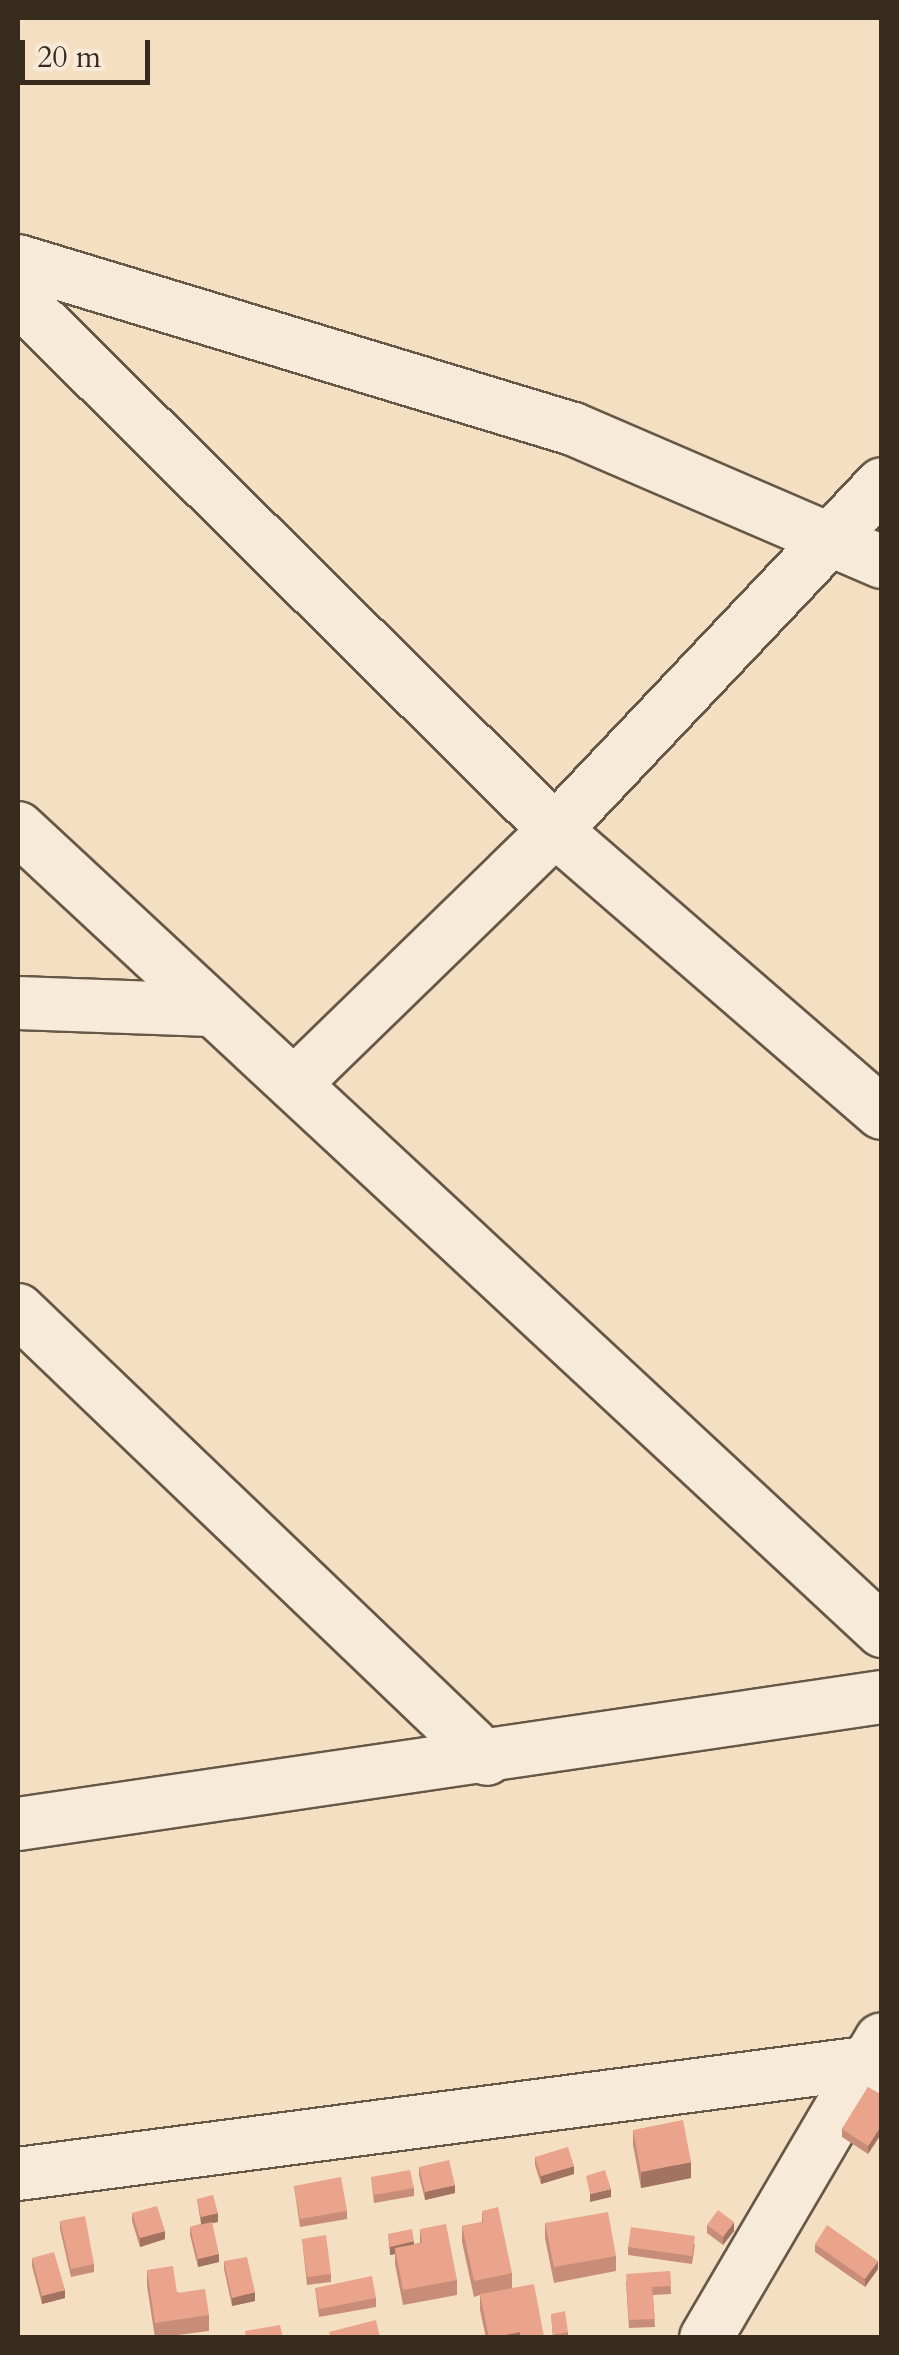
<!DOCTYPE html>
<style>
body{margin:0}
#map{position:relative;width:899px;height:2355px;overflow:hidden;background:#f4dfc3;font-family:Cardo,serif}
div>[style]{position:absolute}
.roads{filter:drop-shadow(2px 0 #665847) drop-shadow(-2px 0 #665847) drop-shadow(0 2px #665847) drop-shadow(0 -2px #665847)}
.minor>*{height:52px;margin:-26px;padding:0 26px;transform-origin:26px;border-radius:26px;background:#f8ead8}
.wall>*{inset:0;background:#c88d78}
.shaded-wall>*{inset:0;background:#a37361}
.building>*{inset:0;background:#e9a48b}
span{translate:-50% -50%;white-space:nowrap;text-align:center;line-height:1.15;-webkit-text-stroke:10px #f8ead8;paint-order:stroke}
.frame{position:absolute;inset:0;border:20px solid #372b1e;pointer-events:none}
.scale{position:absolute;left:20px;top:40px;width:130px;height:45px;box-sizing:border-box;border:5px solid #372b1e;border-top:0;padding-left:12px;font-size:30px;line-height:35px;white-space:nowrap;color:#372b1e;-webkit-text-stroke:8px #f8ead8;paint-order:stroke}
</style>
<div id="map">
<div class="roads">
<div class="minor">
<i style="left:18px;top:261px;width:580px;rotate:16.84deg"></i>
<i style="left:573px;top:429px;width:336px;rotate:23.3deg"></i>
<i style="left:18px;top:298px;width:756px;rotate:44.73deg"></i>
<i style="left:555px;top:830px;width:432px;rotate:40.9deg"></i>
<i style="left:18px;top:828px;width:1180px;rotate:42.9deg"></i>
<i style="left:18px;top:1003px;width:193px;rotate:2.1deg"></i>
<i style="left:294px;top:1084px;width:364px;rotate:-44.2deg"></i>
<i style="left:555px;top:830px;width:476px;rotate:-46.6deg"></i>
<i style="left:18px;top:1310px;width:649px;rotate:43.75deg"></i>
<i style="left:18px;top:1824px;width:873px;rotate:-8.36deg"></i>
<i style="left:18px;top:2174px;width:854px;rotate:-7.47deg"></i>
<i style="left:706px;top:2338px;width:346px;rotate:-59.6deg"></i>
</div>
</div>
<div class="wall">
<i style="clip-path:polygon(868px 2087px,868px 2154px,842px 2137px,842px 2129px)"></i>
<i style="clip-path:polygon(633px 2130px,691px 2178px,641px 2188px,633px 2145px)"></i>
<i style="clip-path:polygon(535px 2157px,574px 2174px,541px 2184px,535px 2165px)"></i>
<i style="clip-path:polygon(419px 2167px,455px 2193px,425px 2200px,419px 2175px)"></i>
<i style="clip-path:polygon(371px 2177px,414px 2188px,414px 2196px,374px 2203px)"></i>
<i style="clip-path:polygon(294px 2186px,347px 2211px,347px 2219px,300px 2227px)"></i>
<i style="clip-path:polygon(197px 2199px,218px 2222px,212px 2223px,219px 2262px,198px 2267px,190px 2235px,190px 2227px,201px 2224px)"></i>
<i style="clip-path:polygon(482px 2211px,512px 2273px,512px 2288px,544px 2338px,486px 2338px,480px 2310px,480px 2295px,474px 2297px,462px 2242px,462px 2226px,482px 2222px)"></i>
<i style="clip-path:polygon(132px 2213px,165px 2239px,140px 2247px,132px 2221px)"></i>
<i style="clip-path:polygon(60px 2221px,94px 2264px,94px 2272px,71px 2277px,60px 2229px)"></i>
<i style="clip-path:polygon(545px 2223px,616px 2256px,616px 2271px,554px 2283px,545px 2238px)"></i>
<i style="clip-path:polygon(707px 2225px,734px 2231px,723px 2245px,707px 2233px)"></i>
<i style="clip-path:polygon(420px 2229px,457px 2280px,457px 2295px,403px 2305px,395px 2264px,395px 2254px,390px 2255px,388px 2234px,414px 2244px,420px 2243px)"></i>
<i style="clip-path:polygon(302px 2239px,331px 2274px,331px 2282px,307px 2285px)"></i>
<i style="clip-path:polygon(695px 2244px,692px 2264px,628px 2255px,628px 2247px)"></i>
<i style="clip-path:polygon(815px 2244px,878px 2269px,865px 2287px,815px 2252px)"></i>
<i style="clip-path:polygon(32px 2258px,65px 2298px,42px 2304px,32px 2266px)"></i>
<i style="clip-path:polygon(224px 2261px,255px 2301px,232px 2306px,224px 2269px)"></i>
<i style="clip-path:polygon(147px 2270px,209px 2315px,209px 2331px,155px 2338px,147px 2286px)"></i>
<i style="clip-path:polygon(670px 2271px,671px 2294px,653px 2295px,655px 2327px,629px 2328px,626px 2282px)"></i>
<i style="clip-path:polygon(315px 2288px,376px 2298px,376px 2307px,319px 2317px)"></i>
<i style="clip-path:polygon(551px 2314px,568px 2332px,568px 2338px,553px 2338px)"></i>
</div>
<div class="shaded-wall">
<i style="clip-path:polygon(882px 2124px,882px 2133px,868px 2154px,868px 2146px)"></i>
<i style="clip-path:polygon(691px 2162px,691px 2178px,641px 2188px,641px 2172px)"></i>
<i style="clip-path:polygon(574px 2166px,574px 2174px,541px 2184px,541px 2176px)"></i>
<i style="clip-path:polygon(455px 2185px,455px 2193px,425px 2200px,425px 2192px)"></i>
<i style="clip-path:polygon(611px 2189px,611px 2197px,590px 2202px,590px 2194px)"></i>
<i style="clip-path:polygon(218px 2213px,218px 2222px,201px 2225px,201px 2217px)"></i>
<i style="clip-path:polygon(734px 2222px,734px 2231px,723px 2245px,723px 2237px)"></i>
<i style="clip-path:polygon(165px 2231px,165px 2239px,140px 2247px,140px 2238px)"></i>
<i style="clip-path:polygon(414px 2241px,414px 2250px,395px 2248px,395px 2254px,390px 2255px,390px 2247px)"></i>
<i style="clip-path:polygon(219px 2254px,219px 2262px,198px 2267px,198px 2259px)"></i>
<i style="clip-path:polygon(878px 2261px,878px 2269px,865px 2287px,865px 2279px)"></i>
<i style="clip-path:polygon(65px 2290px,65px 2298px,42px 2304px,42px 2296px)"></i>
<i style="clip-path:polygon(255px 2292px,255px 2301px,232px 2306px,232px 2298px)"></i>
<i style="clip-path:polygon(520px 2332px,520px 2338px,491px 2338px)"></i>
</div>
<div class="building">
<i style="clip-path:polygon(868px 2087px,882px 2095px,882px 2124px,868px 2146px,842px 2129px)"></i>
<i style="clip-path:polygon(683px 2120px,691px 2162px,641px 2172px,633px 2130px)"></i>
<i style="clip-path:polygon(568px 2147px,574px 2166px,541px 2176px,535px 2157px)"></i>
<i style="clip-path:polygon(449px 2160px,455px 2185px,425px 2192px,419px 2167px)"></i>
<i style="clip-path:polygon(410px 2170px,414px 2188px,374px 2195px,371px 2177px)"></i>
<i style="clip-path:polygon(605px 2170px,611px 2189px,590px 2194px,586px 2176px)"></i>
<i style="clip-path:polygon(341px 2177px,347px 2211px,300px 2219px,294px 2186px)"></i>
<i style="clip-path:polygon(213px 2195px,218px 2213px,201px 2217px,197px 2199px)"></i>
<i style="clip-path:polygon(157px 2206px,165px 2231px,140px 2238px,132px 2213px)"></i>
<i style="clip-path:polygon(498px 2207px,512px 2273px,474px 2281px,462px 2226px,483px 2222px,482px 2211px)"></i>
<i style="clip-path:polygon(718px 2210px,734px 2222px,723px 2237px,707px 2225px)"></i>
<i style="clip-path:polygon(608px 2212px,616px 2256px,554px 2267px,545px 2223px)"></i>
<i style="clip-path:polygon(85px 2216px,94px 2264px,71px 2269px,60px 2221px)"></i>
<i style="clip-path:polygon(212px 2222px,219px 2254px,198px 2259px,190px 2227px)"></i>
<i style="clip-path:polygon(446px 2224px,457px 2280px,403px 2290px,395px 2248px,422px 2243px,420px 2229px)"></i>
<i style="clip-path:polygon(827px 2225px,878px 2261px,865px 2279px,815px 2244px)"></i>
<i style="clip-path:polygon(631px 2227px,695px 2236px,692px 2256px,628px 2247px)"></i>
<i style="clip-path:polygon(412px 2229px,414px 2241px,390px 2247px,388px 2234px)"></i>
<i style="clip-path:polygon(326px 2235px,331px 2274px,307px 2277px,302px 2239px)"></i>
<i style="clip-path:polygon(54px 2252px,65px 2290px,42px 2296px,32px 2258px)"></i>
<i style="clip-path:polygon(247px 2257px,255px 2292px,232px 2298px,224px 2261px)"></i>
<i style="clip-path:polygon(173px 2266px,177px 2293px,205px 2289px,209px 2315px,155px 2323px,147px 2270px)"></i>
<i style="clip-path:polygon(670px 2271px,671px 2286px,652px 2287px,655px 2319px,629px 2320px,626px 2274px)"></i>
<i style="clip-path:polygon(372px 2276px,376px 2298px,319px 2309px,315px 2288px)"></i>
<i style="clip-path:polygon(534px 2284px,544px 2337px,521px 2338px,520px 2332px,489px 2338px,480px 2294px)"></i>
<i style="clip-path:polygon(565px 2311px,568px 2332px,553px 2335px,551px 2314px)"></i>
<i style="clip-path:polygon(376px 2320px,380px 2338px,331px 2338px,329px 2332px)"></i>
<i style="clip-path:polygon(280px 2325px,283px 2338px,246px 2338px,245px 2331px)"></i>
</div>
<div class="frame"></div>
<div class="scale">20 m</div>
</div>
